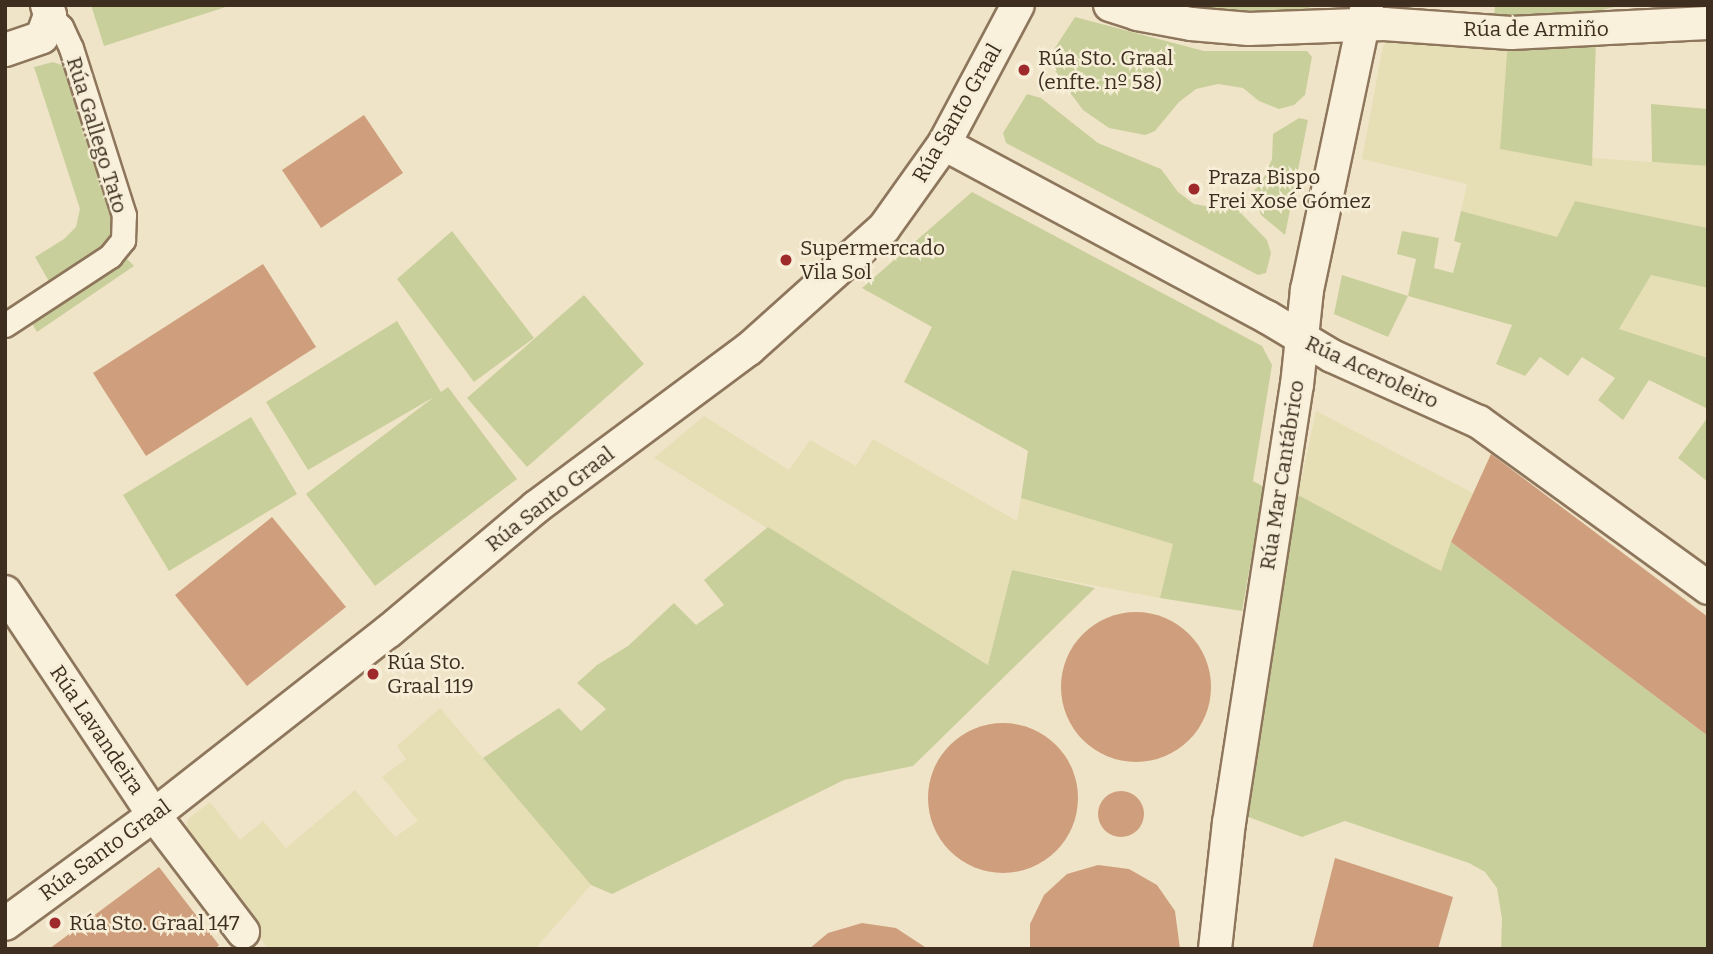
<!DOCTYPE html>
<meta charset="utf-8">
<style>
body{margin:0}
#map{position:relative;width:1713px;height:954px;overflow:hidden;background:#f0e4c8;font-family:Bitter,serif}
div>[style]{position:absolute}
.farmland>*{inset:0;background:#e6deb5}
.green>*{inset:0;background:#c9cf9b}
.building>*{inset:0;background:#cf9f7d}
.round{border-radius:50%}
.roads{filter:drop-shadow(2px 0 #8d765c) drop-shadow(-2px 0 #8d765c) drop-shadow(0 2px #8d765c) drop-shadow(0 -2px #8d765c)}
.pedestrian>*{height:23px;margin:-11.5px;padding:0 11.5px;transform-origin:11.5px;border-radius:11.5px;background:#faf1dc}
.minor>*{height:32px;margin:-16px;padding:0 16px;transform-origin:16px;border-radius:16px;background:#faf1dc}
.dots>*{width:19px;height:19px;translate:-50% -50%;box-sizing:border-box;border:4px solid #f7eed8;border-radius:50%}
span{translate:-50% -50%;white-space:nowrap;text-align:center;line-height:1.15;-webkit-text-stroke:5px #f7eed8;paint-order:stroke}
.street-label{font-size:21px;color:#3d2e20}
.poi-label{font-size:21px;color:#3d2e20}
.left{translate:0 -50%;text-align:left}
.frame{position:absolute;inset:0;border:7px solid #3d2e20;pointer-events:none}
</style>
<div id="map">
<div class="farmland">
<i style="clip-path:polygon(1392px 37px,1508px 40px,1592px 165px,1592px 158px,1708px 166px,1708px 228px,1575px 201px,1557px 238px,1461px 211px,1467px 184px,1362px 159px,1383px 46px)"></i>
<i style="clip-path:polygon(1651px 275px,1708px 288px,1708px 358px,1619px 329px)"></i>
<i style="clip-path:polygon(1316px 411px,1473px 493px,1441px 571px,1298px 495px)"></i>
<i style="clip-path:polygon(704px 416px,789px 470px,810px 440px,856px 466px,873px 439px,1017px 521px,1021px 498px,1173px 544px,1160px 598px,1012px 570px,989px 665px,654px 458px)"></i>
<i style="clip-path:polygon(440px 708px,591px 885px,535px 949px,268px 949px,186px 828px,188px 819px,210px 802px,240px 840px,263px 821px,286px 848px,355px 790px,395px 837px,418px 821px,382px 777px,406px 759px,397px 746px)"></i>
</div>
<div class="green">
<i style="clip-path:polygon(91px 5px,232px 5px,104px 46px)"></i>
<i style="clip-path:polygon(1183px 5px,1311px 5px,1305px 13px,1213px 10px)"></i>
<i style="clip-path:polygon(1495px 5px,1622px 5px,1556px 22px,1494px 17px)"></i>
<i style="clip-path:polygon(1075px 17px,1204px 51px,1307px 51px,1312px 57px,1305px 95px,1294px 105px,1279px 109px,1259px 101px,1243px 88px,1218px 84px,1196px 89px,1179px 102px,1155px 131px,1145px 135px,1109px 128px,1083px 110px,1056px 74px,1053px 51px)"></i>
<i style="clip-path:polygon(1508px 40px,1596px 40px,1592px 166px,1500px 149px)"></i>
<i style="clip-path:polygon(53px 62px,64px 66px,71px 76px,114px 208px,114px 229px,102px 250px,51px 285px,35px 257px,64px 239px,76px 227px,80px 209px,34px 67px)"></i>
<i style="clip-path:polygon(1027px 94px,1041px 98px,1098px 143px,1161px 169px,1178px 192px,1194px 204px,1223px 209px,1234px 206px,1267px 240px,1271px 253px,1266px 273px,1258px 275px,1006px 143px,1003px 133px)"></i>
<i style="clip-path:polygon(1651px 104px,1708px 109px,1708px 166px,1652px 162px)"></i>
<i style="clip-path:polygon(1299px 118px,1308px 120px,1285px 235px,1261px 215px,1252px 192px,1261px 184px,1272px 159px,1273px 134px)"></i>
<i style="clip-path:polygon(972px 192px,1262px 346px,1272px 365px,1253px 481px,1264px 487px,1242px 611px,1160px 598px,1173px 544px,1021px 498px,1028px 451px,904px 382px,932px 327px,862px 288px)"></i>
<i style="clip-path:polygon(1575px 201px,1708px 228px,1708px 288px,1651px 275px,1619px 329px,1708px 358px,1708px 409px,1649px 380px,1623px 420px,1598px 400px,1615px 378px,1582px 357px,1568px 376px,1540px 357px,1525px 376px,1496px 364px,1512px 325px,1408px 296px,1388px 337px,1334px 314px,1342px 275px,1408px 296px,1416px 259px,1397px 254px,1402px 231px,1439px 238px,1434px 268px,1453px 273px,1461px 243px,1454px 241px,1461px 211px,1557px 237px)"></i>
<i style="clip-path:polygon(452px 231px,534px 338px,474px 382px,397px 279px)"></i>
<i style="clip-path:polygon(126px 258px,134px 266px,37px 332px,29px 318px,113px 260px)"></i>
<i style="clip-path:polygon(584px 295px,644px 364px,527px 467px,467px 398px)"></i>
<i style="clip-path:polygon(397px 321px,441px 392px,448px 387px,517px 479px,375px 586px,306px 494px,434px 397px,308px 470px,266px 402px)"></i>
<i style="clip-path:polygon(251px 417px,297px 494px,169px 571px,123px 495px)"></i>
<i style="clip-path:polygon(1708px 417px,1708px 482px,1678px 458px)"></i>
<i style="clip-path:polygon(1298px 495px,1441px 571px,1451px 542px,1708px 736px,1708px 949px,1501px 949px,1502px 919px,1497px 888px,1485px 872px,1469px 863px,1345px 821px,1302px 837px,1246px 816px,1261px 700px)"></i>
<i style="clip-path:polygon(768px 527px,988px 665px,1012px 570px,1095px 588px,913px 766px,844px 780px,612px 894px,591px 885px,483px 758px,559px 708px,581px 731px,606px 709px,577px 683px,597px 665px,628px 646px,674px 603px,696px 625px,724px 605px,704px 580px)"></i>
</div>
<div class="building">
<i style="clip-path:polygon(364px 115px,403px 173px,321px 228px,282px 170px)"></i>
<i style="clip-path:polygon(263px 264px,316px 347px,146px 456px,93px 373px)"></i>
<i style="clip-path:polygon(1491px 454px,1708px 617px,1708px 736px,1451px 542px)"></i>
<i style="clip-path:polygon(272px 517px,346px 607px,247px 686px,175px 595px)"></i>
<i class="round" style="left:1061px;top:612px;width:150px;height:150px"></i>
<i class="round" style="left:928px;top:723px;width:150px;height:150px"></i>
<i class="round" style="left:1098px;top:791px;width:46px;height:46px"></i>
<i style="clip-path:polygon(1335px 858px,1453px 897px,1438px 949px,1312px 949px)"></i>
<i style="clip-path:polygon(1098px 865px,1129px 869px,1157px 885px,1175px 911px,1180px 949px,1030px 949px,1030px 924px,1044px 895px,1067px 874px)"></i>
<i style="clip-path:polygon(159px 867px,219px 945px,215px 949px,49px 949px)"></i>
<i style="clip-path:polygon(862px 923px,896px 928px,928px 949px,809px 949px,828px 933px)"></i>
</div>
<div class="roads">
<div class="pedestrian">
<i style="left:5px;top:325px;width:126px;rotate:-33.3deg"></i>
<i style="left:110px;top:256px;width:21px;rotate:-51deg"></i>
<i style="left:123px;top:240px;width:25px;rotate:-88deg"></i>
<i style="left:124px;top:215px;width:175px;rotate:-107.6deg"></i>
<i style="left:71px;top:48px;width:23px;rotate:-115deg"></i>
<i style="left:61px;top:27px;width:16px;rotate:-133deg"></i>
</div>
<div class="minor">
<i style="left:1110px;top:5px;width:28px;rotate:18deg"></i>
<i style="left:1137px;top:14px;width:55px;rotate:10.5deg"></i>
<i style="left:1191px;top:24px;width:58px;rotate:4.9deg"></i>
<i style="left:1249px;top:29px;width:135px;rotate:-2.1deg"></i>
<i style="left:1384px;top:24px;width:127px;rotate:4.1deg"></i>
<i style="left:1511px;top:33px;width:197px;rotate:-2.9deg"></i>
<i style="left:5px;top:50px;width:39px;rotate:-19deg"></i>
<i style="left:42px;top:37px;width:23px;rotate:-70deg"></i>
<i style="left:50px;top:15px;width:10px;rotate:-107deg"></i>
<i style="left:944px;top:144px;width:366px;rotate:28.2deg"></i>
<i style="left:1267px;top:317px;width:76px;rotate:31deg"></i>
<i style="left:1332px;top:356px;width:161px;rotate:24.2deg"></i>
<i style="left:1479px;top:422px;width:283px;rotate:35.9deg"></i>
<i style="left:5px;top:592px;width:268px;rotate:56.3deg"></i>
<i style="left:154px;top:815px;width:147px;rotate:52.7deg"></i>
<i style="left:5px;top:924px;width:185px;rotate:-36.2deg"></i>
<i style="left:154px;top:815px;width:298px;rotate:-38.1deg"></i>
<i style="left:389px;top:631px;width:192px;rotate:-40.1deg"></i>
<i style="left:536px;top:507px;width:265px;rotate:-36.6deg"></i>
<i style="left:749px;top:349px;width:181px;rotate:-41.9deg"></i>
<i style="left:884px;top:228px;width:103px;rotate:-54.5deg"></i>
<i style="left:944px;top:144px;width:157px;rotate:-62deg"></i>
<i style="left:1215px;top:949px;width:127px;rotate:-83.7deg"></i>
<i style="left:1229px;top:823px;width:443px;rotate:-81.2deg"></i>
<i style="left:1297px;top:385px;width:96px;rotate:-84deg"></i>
<i style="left:1307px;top:290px;width:291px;rotate:-78.1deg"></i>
</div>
</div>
<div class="dots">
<i style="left:1024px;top:70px;background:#9e2a2b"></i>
<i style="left:1194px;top:189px;background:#9e2a2b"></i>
<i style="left:786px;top:260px;background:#9e2a2b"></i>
<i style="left:373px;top:674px;background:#9e2a2b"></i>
<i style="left:55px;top:923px;background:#9e2a2b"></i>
</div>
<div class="street-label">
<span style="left:1536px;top:29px">Rúa de Armiño</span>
<span style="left:957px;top:113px;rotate:-60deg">Rúa Santo Graal</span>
<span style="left:97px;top:135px;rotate:73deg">Rúa Gallego Tato</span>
<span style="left:1372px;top:372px;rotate:25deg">Rúa Aceroleiro</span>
<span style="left:1282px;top:475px;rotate:-81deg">Rúa Mar Cantábrico</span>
<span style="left:550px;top:499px;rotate:-38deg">Rúa Santo Graal</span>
<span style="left:97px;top:730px;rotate:56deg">Rúa Lavandeira</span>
<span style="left:105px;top:850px;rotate:-36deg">Rúa Santo Graal</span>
</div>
<div class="poi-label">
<span class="left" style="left:1038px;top:70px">Rúa Sto. Graal<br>(enfte. nº 58)</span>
<span class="left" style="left:1208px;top:189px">Praza Bispo<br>Frei Xosé Gómez</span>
<span class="left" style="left:800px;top:260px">Supermercado<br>Vila Sol</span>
<span class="left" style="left:387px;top:674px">Rúa Sto.<br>Graal 119</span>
<span class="left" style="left:69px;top:923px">Rúa Sto. Graal 147</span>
</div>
<div class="frame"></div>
</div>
